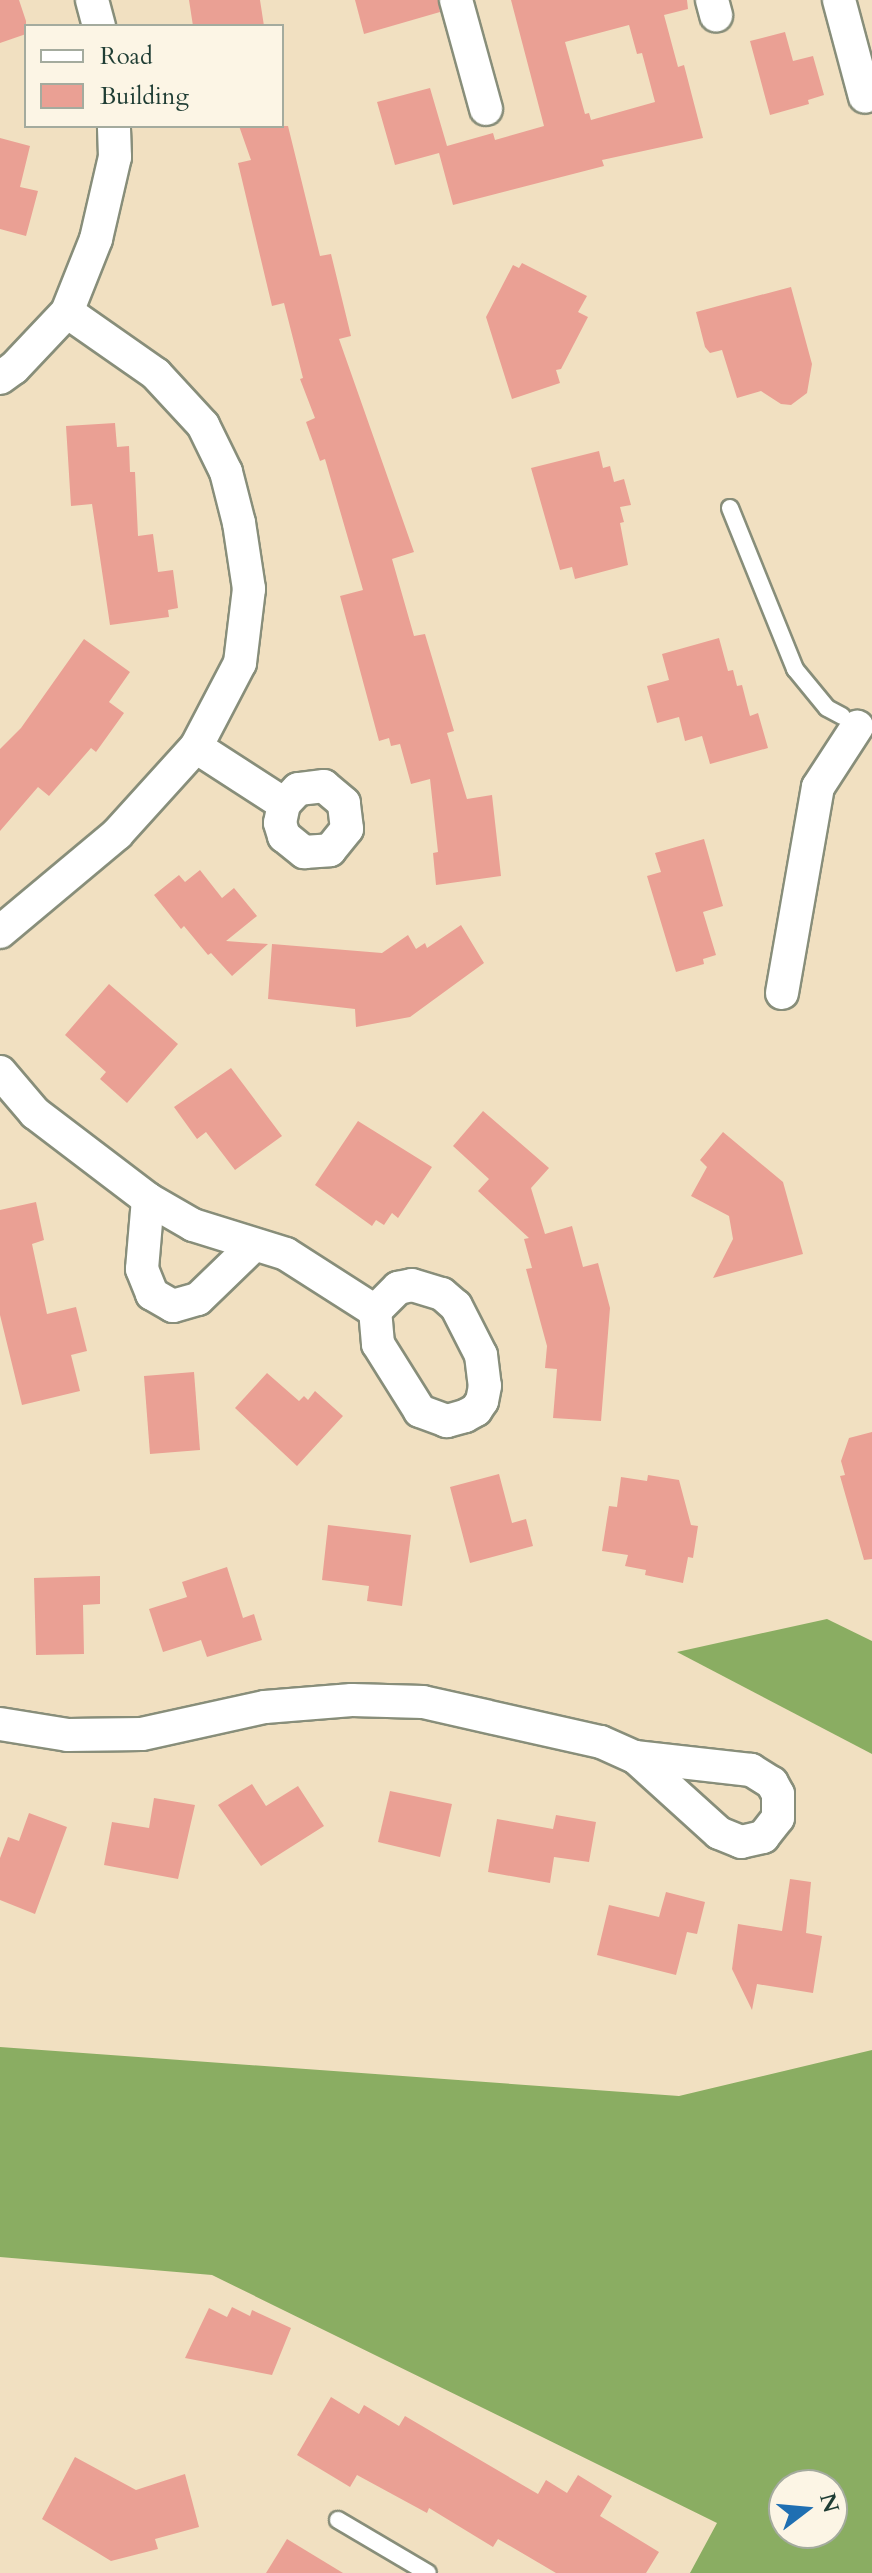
<!DOCTYPE html>
<style>
body{margin:0}
#map{position:relative;width:872px;height:2573px;overflow:hidden;background:#f1e0c1;font-family:Cardo,serif}
div>[style]{position:absolute}
.forest>*{inset:0;background:#8aad62}
.building>*{inset:0;background:#eaa094}
.roads{filter:drop-shadow(2px 0 #888e7a) drop-shadow(-2px 0 #888e7a) drop-shadow(0 2px #888e7a) drop-shadow(0 -2px #888e7a)}
.lane>*{height:16px;margin:-8px;padding:0 8px;transform-origin:8px;border-radius:8px;background:#fff}
.street>*{height:32px;margin:-16px;padding:0 16px;transform-origin:16px;border-radius:16px;background:#fff}
span{translate:-50% -50%;white-space:nowrap;text-align:center;line-height:1.15;-webkit-text-stroke:6px #fcf5e5;paint-order:stroke}
.legend{position:absolute;left:24px;top:24px;width:260px;height:104px;box-sizing:border-box;background:#fcf5e5;border:2px solid #a4ab9e;margin:0;padding:10px 14px;list-style:none;font-size:24px;color:#1f3d34}
.legend li{display:flex;align-items:center;gap:16px;height:40px}
.legend b{width:40px;border:2px solid #a4ab9e}
.north{position:absolute;left:768px;top:2469px;width:80px;height:80px;box-sizing:border-box;background:#fcf5e5;border:2px solid #a4ab9e;border-radius:50%;rotate:74deg;font-size:22px;font-weight:700;line-height:32px;text-align:center;color:#1f3d34}
.north::after{content:'';display:block;margin:auto;width:28px;height:36px;background:#1f6fb2;clip-path:polygon(50% 0,100% 100%,50% 72%,0 100%)}
</style>
<div id="map">
<div class="forest">
<i style="clip-path:polygon(827px 1619px,872px 1641px,872px 1754px,677px 1652px)"></i>
<i style="clip-path:polygon(evenodd,0 2047px,679px 2096px,872px 2050px,872px 2573px,690px 2573px,717px 2523px,212px 2275px,0 2257px,0 2047px,784px 2485px,832px 2485px,832px 2533px,784px 2533px,784px 2485px)"></i>
</div>
<div class="building">
<i style="clip-path:polygon(0 0,19px 0,26px 21px,26px 34px,0 43px)"></i>
<i style="clip-path:polygon(189px 0,260px 0,264px 26px,193px 26px)"></i>
<i style="clip-path:polygon(355px 0,438px 0,440px 12px,364px 34px)"></i>
<i style="clip-path:polygon(evenodd,511px 0,687px 0,688px 9px,664px 15px,678px 67px,684px 65px,703px 138px,602px 160px,604px 166px,453px 205px,439px 153px,395px 165px,377px 102px,430px 88px,447px 146px,493px 133px,495px 140px,544px 126px,511px 0,629px 25px,637px 54px,642px 53px,655px 102px,591px 120px,589px 113px,585px 114px,565px 42px,629px 25px)"></i>
<i style="clip-path:polygon(785px 32px,793px 61px,813px 56px,824px 95px,808px 100px,809px 104px,770px 115px,750px 41px)"></i>
<i style="clip-path:polygon(239px 126px,288px 126px,320px 256px,331px 254px,351px 336px,339px 339px,414px 552px,392px 559px,414px 636px,425px 634px,454px 731px,447px 733px,467px 799px,492px 795px,501px 876px,436px 885px,433px 853px,438px 852px,430px 779px,411px 784px,400px 744px,391px 746px,389px 738px,379px 741px,340px 596px,363px 590px,325px 459px,320px 461px,306px 422px,315px 418px,300px 379px,303px 378px,284px 303px,272px 306px,238px 163px,251px 160px)"></i>
<i style="clip-path:polygon(0 138px,30px 146px,20px 187px,38px 191px,26px 236px,0 229px)"></i>
<i style="clip-path:polygon(522px 263px,587px 296px,578px 312px,588px 317px,561px 369px,556px 370px,560px 383px,512px 399px,486px 317px,513px 265px,519px 268px)"></i>
<i style="clip-path:polygon(791px 287px,812px 364px,807px 393px,791px 405px,781px 404px,761px 391px,737px 398px,722px 350px,710px 353px,705px 347px,696px 312px)"></i>
<i style="clip-path:polygon(115px 423px,117px 447px,129px 446px,130px 472px,135px 472px,138px 536px,153px 534px,158px 572px,173px 570px,178px 608px,168px 610px,169px 617px,110px 625px,92px 504px,71px 506px,66px 426px)"></i>
<i style="clip-path:polygon(599px 451px,603px 468px,610px 466px,614px 482px,624px 479px,631px 505px,620px 507px,624px 522px,620px 523px,628px 565px,575px 579px,572px 567px,560px 570px,531px 468px)"></i>
<i style="clip-path:polygon(719px 638px,728px 671px,733px 670px,737px 686px,742px 685px,750px 716px,758px 713px,768px 748px,710px 764px,702px 736px,685px 741px,679px 717px,657px 723px,647px 686px,669px 680px,662px 654px)"></i>
<i style="clip-path:polygon(84px 639px,130px 672px,109px 702px,124px 713px,96px 752px,91px 748px,49px 796px,38px 787px,0 831px,0 749px,21px 728px)"></i>
<i style="clip-path:polygon(704px 839px,723px 906px,703px 912px,716px 955px,703px 959px,704px 964px,676px 972px,647px 876px,661px 872px,655px 853px)"></i>
<i style="clip-path:polygon(200px 870px,222px 898px,234px 888px,257px 916px,226px 941px,268px 944px,232px 976px,211px 953px,208px 955px,184px 926px,181px 929px,154px 895px,179px 875px,185px 882px)"></i>
<i style="clip-path:polygon(461px 925px,484px 963px,410px 1017px,356px 1027px,355px 1009px,268px 999px,272px 944px,382px 953px,408px 935px,416px 949px,425px 943px,427px 948px)"></i>
<i style="clip-path:polygon(109px 984px,178px 1044px,127px 1103px,100px 1079px,106px 1072px,65px 1035px)"></i>
<i style="clip-path:polygon(231px 1068px,282px 1136px,235px 1170px,206px 1132px,197px 1139px,174px 1107px)"></i>
<i style="clip-path:polygon(483px 1111px,549px 1168px,531px 1188px,545px 1234px,572px 1226px,583px 1267px,598px 1263px,610px 1308px,601px 1421px,553px 1418px,557px 1369px,545px 1368px,547px 1346px,526px 1269px,532px 1268px,524px 1239px,529px 1238px,478px 1191px,489px 1179px,453px 1146px)"></i>
<i style="clip-path:polygon(358px 1121px,432px 1167px,398px 1218px,392px 1213px,384px 1225px,376px 1220px,372px 1226px,315px 1185px)"></i>
<i style="clip-path:polygon(723px 1132px,783px 1182px,803px 1254px,713px 1278px,733px 1239px,729px 1216px,691px 1196px,707px 1167px,700px 1160px)"></i>
<i style="clip-path:polygon(36px 1202px,44px 1240px,32px 1244px,47px 1314px,76px 1307px,87px 1351px,71px 1355px,80px 1391px,22px 1405px,0 1315px,0 1210px)"></i>
<i style="clip-path:polygon(194px 1372px,200px 1450px,150px 1454px,144px 1376px)"></i>
<i style="clip-path:polygon(267px 1373px,299px 1401px,304px 1396px,308px 1400px,315px 1391px,343px 1416px,297px 1466px,235px 1408px)"></i>
<i style="clip-path:polygon(872px 1432px,872px 1559px,864px 1560px,840px 1476px,845px 1475px,841px 1461px,849px 1438px)"></i>
<i style="clip-path:polygon(499px 1474px,512px 1523px,526px 1519px,533px 1546px,470px 1563px,450px 1487px)"></i>
<i style="clip-path:polygon(648px 1475px,679px 1480px,691px 1525px,698px 1526px,693px 1558px,688px 1557px,683px 1583px,645px 1575px,646px 1570px,625px 1566px,628px 1555px,602px 1551px,609px 1506px,617px 1507px,621px 1477px,647px 1481px)"></i>
<i style="clip-path:polygon(328px 1525px,411px 1535px,402px 1606px,367px 1601px,369px 1586px,322px 1580px)"></i>
<i style="clip-path:polygon(227px 1567px,243px 1618px,254px 1614px,262px 1640px,207px 1657px,201px 1640px,163px 1652px,149px 1609px,187px 1597px,182px 1582px)"></i>
<i style="clip-path:polygon(100px 1576px,100px 1604px,83px 1605px,84px 1654px,36px 1655px,34px 1578px)"></i>
<i style="clip-path:polygon(252px 1784px,266px 1806px,298px 1786px,324px 1826px,261px 1866px,218px 1805px)"></i>
<i style="clip-path:polygon(390px 1791px,452px 1804px,440px 1857px,378px 1842px)"></i>
<i style="clip-path:polygon(154px 1798px,195px 1805px,178px 1879px,104px 1865px,112px 1822px,149px 1828px)"></i>
<i style="clip-path:polygon(29px 1813px,67px 1827px,35px 1914px,0 1900px,0 1858px,8px 1837px,19px 1841px)"></i>
<i style="clip-path:polygon(556px 1815px,596px 1822px,589px 1862px,554px 1857px,550px 1883px,488px 1872px,497px 1819px,553px 1829px)"></i>
<i style="clip-path:polygon(790px 1879px,811px 1882px,806px 1933px,822px 1936px,813px 1993px,757px 1984px,752px 2010px,732px 1969px,738px 1924px,782px 1931px)"></i>
<i style="clip-path:polygon(666px 1892px,705px 1902px,697px 1934px,687px 1932px,676px 1975px,597px 1955px,609px 1905px,659px 1917px)"></i>
<i style="clip-path:polygon(232px 2307px,250px 2316px,252px 2310px,291px 2328px,272px 2375px,185px 2358px,209px 2308px,227px 2317px)"></i>
<i style="clip-path:polygon(331px 2397px,359px 2414px,364px 2405px,399px 2426px,405px 2416px,538px 2494px,546px 2480px,567px 2493px,578px 2475px,612px 2496px,600px 2516px,659px 2552px,646px 2573px,556px 2573px,498px 2539px,493px 2547px,429px 2508px,427px 2513px,357px 2475px,350px 2487px,297px 2455px)"></i>
<i style="clip-path:polygon(75px 2457px,136px 2490px,185px 2474px,199px 2527px,155px 2539px,158px 2549px,111px 2561px,42px 2519px)"></i>
<i style="clip-path:polygon(287px 2539px,343px 2573px,266px 2573px)"></i>
</div>
<div class="roads">
<div class="lane">
<i style="left:730px;top:508px;width:174px;rotate:68deg"></i>
<i style="left:795px;top:669px;width:50px;rotate:50.6deg"></i>
<i style="left:827px;top:708px;width:17px;rotate:28deg"></i>
<i style="left:338px;top:2520px;width:104px;rotate:30.5deg"></i>
</div>
<div class="street">
<i style="left:92px;top:0;width:27px;rotate:75deg"></i>
<i style="left:456px;top:0;width:113px;rotate:74.6deg"></i>
<i style="left:712px;top:0;width:16px;rotate:75deg"></i>
<i style="left:839px;top:0;width:100px;rotate:75deg"></i>
<i style="left:0;top:378px;width:17px;rotate:-36deg"></i>
<i style="left:14px;top:368px;width:77px;rotate:-46.6deg"></i>
<i style="left:196px;top:747px;width:105px;rotate:32.9deg"></i>
<i style="left:284px;top:804px;width:19px;rotate:102deg"></i>
<i style="left:280px;top:823px;width:14px;rotate:73deg"></i>
<i style="left:284px;top:836px;width:26px;rotate:39deg"></i>
<i style="left:304px;top:852px;width:26px;rotate:-4deg"></i>
<i style="left:330px;top:850px;width:27px;rotate:-51deg"></i>
<i style="left:347px;top:829px;width:26px;rotate:-97deg"></i>
<i style="left:344px;top:803px;width:26px;rotate:-140deg"></i>
<i style="left:324px;top:786px;width:26px;rotate:173deg"></i>
<i style="left:298px;top:789px;width:21px;rotate:133deg"></i>
<i style="left:0;top:932px;width:153px;rotate:-39.9deg"></i>
<i style="left:117px;top:834px;width:118px;rotate:-47.8deg"></i>
<i style="left:196px;top:747px;width:95px;rotate:-62.4deg"></i>
<i style="left:240px;top:663px;width:75px;rotate:-83.1deg"></i>
<i style="left:249px;top:589px;width:67px;rotate:-98.6deg"></i>
<i style="left:239px;top:523px;width:53px;rotate:-104.3deg"></i>
<i style="left:226px;top:472px;width:52px;rotate:-116.1deg"></i>
<i style="left:203px;top:425px;width:69px;rotate:-132.7deg"></i>
<i style="left:156px;top:374px;width:108px;rotate:-145.1deg"></i>
<i style="left:67px;top:312px;width:79px;rotate:-68.3deg"></i>
<i style="left:96px;top:239px;width:84px;rotate:-77deg"></i>
<i style="left:115px;top:157px;width:31px;rotate:-92deg"></i>
<i style="left:782px;top:993px;width:209px;rotate:-80.1deg"></i>
<i style="left:818px;top:787px;width:72px;rotate:-57deg"></i>
<i style="left:0;top:1072px;width:54px;rotate:49.5deg"></i>
<i style="left:35px;top:1113px;width:142px;rotate:37.3deg"></i>
<i style="left:148px;top:1199px;width:52px;rotate:30deg"></i>
<i style="left:193px;top:1225px;width:97px;rotate:17.3deg"></i>
<i style="left:286px;top:1254px;width:106px;rotate:32.6deg"></i>
<i style="left:148px;top:1199px;width:70px;rotate:94.9deg"></i>
<i style="left:142px;top:1269px;width:27px;rotate:68deg"></i>
<i style="left:152px;top:1294px;width:24px;rotate:30deg"></i>
<i style="left:173px;top:1306px;width:26px;rotate:-16deg"></i>
<i style="left:198px;top:1299px;width:78px;rotate:-44deg"></i>
<i style="left:412px;top:1285px;width:31px;rotate:17deg"></i>
<i style="left:442px;top:1294px;width:18px;rotate:41deg"></i>
<i style="left:456px;top:1306px;width:55px;rotate:63deg"></i>
<i style="left:481px;top:1355px;width:31px;rotate:83deg"></i>
<i style="left:485px;top:1386px;width:15px;rotate:101deg"></i>
<i style="left:482px;top:1401px;width:11px;rotate:124deg"></i>
<i style="left:476px;top:1410px;width:13px;rotate:151deg"></i>
<i style="left:465px;top:1416px;width:19px;rotate:164deg"></i>
<i style="left:447px;top:1421px;width:29px;rotate:-160deg"></i>
<i style="left:420px;top:1411px;width:79px;rotate:-122.1deg"></i>
<i style="left:378px;top:1344px;width:33px;rotate:-95deg"></i>
<i style="left:375px;top:1311px;width:33px;rotate:-45deg"></i>
<i style="left:398px;top:1288px;width:14px;rotate:-12deg"></i>
<i style="left:0;top:1724px;width:69px;rotate:9.2deg"></i>
<i style="left:68px;top:1735px;width:74px;rotate:-0.8deg"></i>
<i style="left:142px;top:1734px;width:126px;rotate:-12.4deg"></i>
<i style="left:265px;top:1707px;width:87px;rotate:-4.6deg"></i>
<i style="left:352px;top:1700px;width:71px;rotate:1.6deg"></i>
<i style="left:423px;top:1702px;width:182px;rotate:12.7deg"></i>
<i style="left:601px;top:1742px;width:37px;rotate:24deg"></i>
<i style="left:635px;top:1757px;width:113px;rotate:42.1deg"></i>
<i style="left:719px;top:1833px;width:24px;rotate:22deg"></i>
<i style="left:741px;top:1842px;width:23px;rotate:-13deg"></i>
<i style="left:763px;top:1837px;width:24px;rotate:-52deg"></i>
<i style="left:778px;top:1818px;width:24px;rotate:-90deg"></i>
<i style="left:778px;top:1794px;width:13px;rotate:-119deg"></i>
<i style="left:772px;top:1783px;width:25px;rotate:-148deg"></i>
<i style="left:751px;top:1770px;width:117px;rotate:-173.6deg"></i>
</div>
</div>
<ul class="legend">
<li><b style="height:10px;background:#fff"></b>Road</li>
<li><b style="height:22px;background:#eaa094"></b>Building</li>
</ul>
<div class="north">N</div>
</div>
